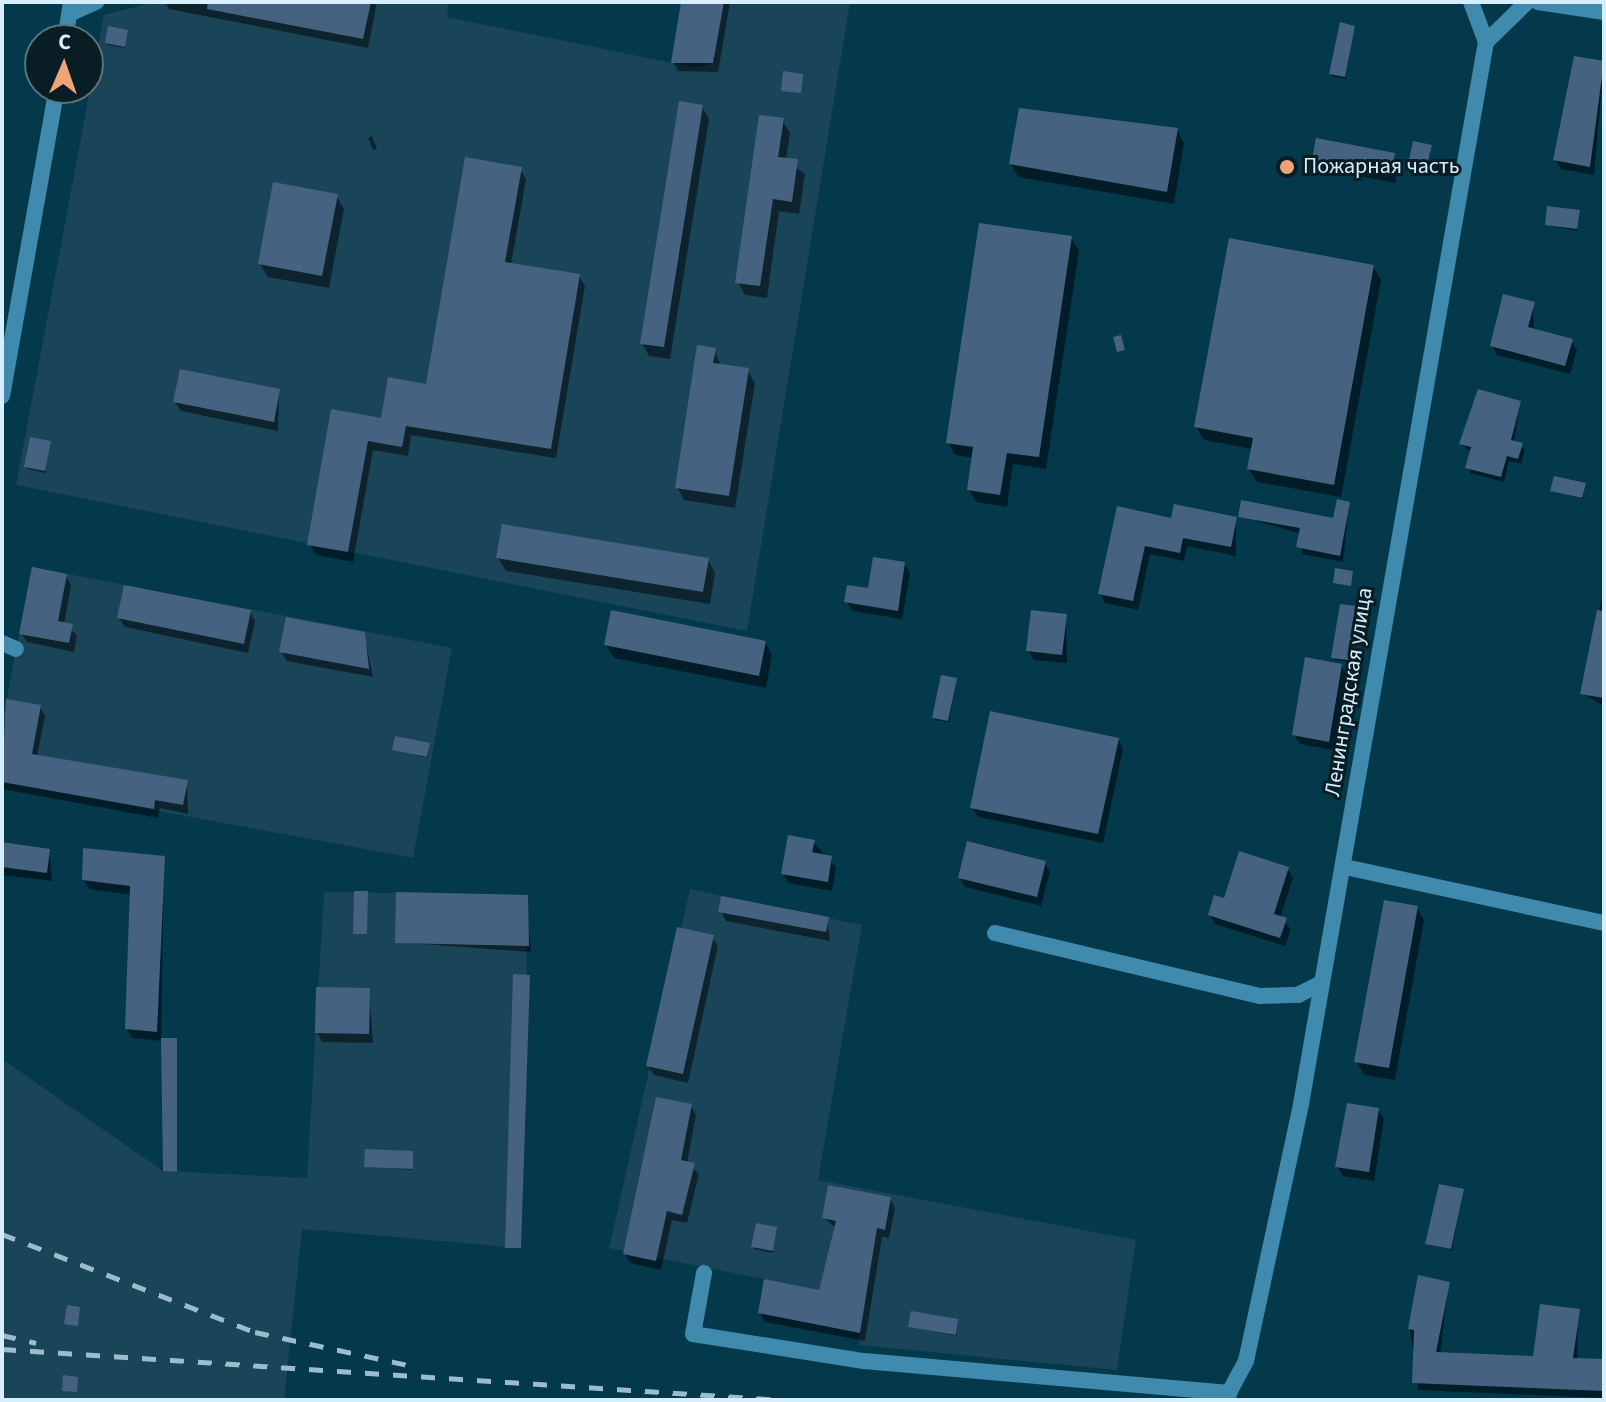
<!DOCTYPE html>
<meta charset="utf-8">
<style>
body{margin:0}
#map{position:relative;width:1606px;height:1402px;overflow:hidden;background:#04384b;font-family:"Source Sans 3",sans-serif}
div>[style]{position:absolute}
.built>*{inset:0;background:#1a4457}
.shadow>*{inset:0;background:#0007}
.building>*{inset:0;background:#456381}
.minor>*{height:16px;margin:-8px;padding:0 8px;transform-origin:8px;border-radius:8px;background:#408bad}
.tertiary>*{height:16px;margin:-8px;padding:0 8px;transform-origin:8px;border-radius:8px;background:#408bad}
.rail>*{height:5px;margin-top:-2.5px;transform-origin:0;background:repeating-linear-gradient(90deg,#9cbccb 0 14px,transparent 0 28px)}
.dots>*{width:22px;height:22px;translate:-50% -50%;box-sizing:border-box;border:4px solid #091d25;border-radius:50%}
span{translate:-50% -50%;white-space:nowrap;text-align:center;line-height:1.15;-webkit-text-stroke:6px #091d25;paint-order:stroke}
.poi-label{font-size:22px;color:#d7effc}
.left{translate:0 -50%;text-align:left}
.street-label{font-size:22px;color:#d7effc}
.frame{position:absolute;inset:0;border:4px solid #d7effc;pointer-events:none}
.north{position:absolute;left:24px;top:24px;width:80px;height:80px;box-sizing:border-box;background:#091d25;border:2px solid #5b717b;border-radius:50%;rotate:2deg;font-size:22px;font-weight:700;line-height:32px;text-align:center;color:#d7effc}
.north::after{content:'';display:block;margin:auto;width:28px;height:36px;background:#efa377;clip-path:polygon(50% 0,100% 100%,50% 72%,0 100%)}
</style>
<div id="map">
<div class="built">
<i style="clip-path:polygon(154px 2px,449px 2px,447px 17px,697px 68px,713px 63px,724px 2px,850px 2px,747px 631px,16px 485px,104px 15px)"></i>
<i style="clip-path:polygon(32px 567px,452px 648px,413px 858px,2px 782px,2px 723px)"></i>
<i style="clip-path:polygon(690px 889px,862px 925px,818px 1180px,1136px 1240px,1117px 1370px,859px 1345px,860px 1333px,758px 1313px,764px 1279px,609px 1248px)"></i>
<i style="clip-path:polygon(324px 892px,528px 895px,521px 1248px,302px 1229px,284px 1400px,2px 1400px,2px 1059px,163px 1171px,307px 1178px)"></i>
</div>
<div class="shadow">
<i style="clip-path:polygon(165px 2px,377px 2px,368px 48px,169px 9px)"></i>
<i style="clip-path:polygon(683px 2px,730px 2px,718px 72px,678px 71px,673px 62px)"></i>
<i style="clip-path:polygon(1354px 27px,1345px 79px,1332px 76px,1331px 74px)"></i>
<i style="clip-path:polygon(127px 32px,125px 48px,108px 45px,107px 43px)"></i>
<i style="clip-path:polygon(1575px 58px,1604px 63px,1594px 175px,1561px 169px,1556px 160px)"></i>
<i style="clip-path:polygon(702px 107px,709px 119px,670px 359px,649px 356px,642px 343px)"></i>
<i style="clip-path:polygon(782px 120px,790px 133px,786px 160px,805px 174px,799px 214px,779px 211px,767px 298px,745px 295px,738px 282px)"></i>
<i style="clip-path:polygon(1177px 130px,1184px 143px,1174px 204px,1018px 177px,1011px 164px)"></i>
<i style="clip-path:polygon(372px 136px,377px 149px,373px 150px,368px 138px)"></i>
<i style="clip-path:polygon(1394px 155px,1396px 183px,1319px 169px,1314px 159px)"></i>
<i style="clip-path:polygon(520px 169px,526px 179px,511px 265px,579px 276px,585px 286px,556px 458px,411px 435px,408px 456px,373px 450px,353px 562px,316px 555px,310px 545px,332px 412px,383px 420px,428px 386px)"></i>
<i style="clip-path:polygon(336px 196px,344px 209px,329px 288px,268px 277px,260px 264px)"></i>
<i style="clip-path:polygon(1578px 212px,1577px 231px,1547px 225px)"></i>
<i style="clip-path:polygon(1071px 238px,1079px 251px,1046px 469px,1013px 464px,1007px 507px,976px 502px,969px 490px,974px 458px,955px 455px,948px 442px)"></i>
<i style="clip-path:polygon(1373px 267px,1381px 280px,1341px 497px,1257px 482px,1249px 469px,1253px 449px,1204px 440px,1196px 427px)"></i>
<i style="clip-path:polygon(1533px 304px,1534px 331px,1571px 340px,1577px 350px,1570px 374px,1497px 355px,1492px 345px)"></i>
<i style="clip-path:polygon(714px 350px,721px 366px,747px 370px,755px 383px,735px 508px,684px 500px,677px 487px)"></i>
<i style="clip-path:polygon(279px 391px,278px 431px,181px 411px,175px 402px)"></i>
<i style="clip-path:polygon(1520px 403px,1514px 442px,1525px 450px,1521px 464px,1509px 461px,1504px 482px,1470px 473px,1471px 452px,1461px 444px)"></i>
<i style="clip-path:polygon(50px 443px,45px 473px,28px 469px,26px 467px)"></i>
<i style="clip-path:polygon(1584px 485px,1583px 499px,1552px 491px)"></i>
<i style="clip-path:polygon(1349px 504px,1343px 562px,1302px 554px,1301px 534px,1240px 516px,1335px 520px)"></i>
<i style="clip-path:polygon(1118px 508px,1173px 520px,1236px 518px,1236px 556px,1187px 546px,1184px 561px,1150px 554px,1138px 610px,1105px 603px,1100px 593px)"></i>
<i style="clip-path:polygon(498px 558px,708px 560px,715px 573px,710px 604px,506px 571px)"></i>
<i style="clip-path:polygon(904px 564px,910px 573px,902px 619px,852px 611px,847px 602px)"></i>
<i style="clip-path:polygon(66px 576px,71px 585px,64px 624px,77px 635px,74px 652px,27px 642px,21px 633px)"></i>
<i style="clip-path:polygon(1601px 600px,1604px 601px,1604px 706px,1582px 693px)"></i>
<i style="clip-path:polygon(1355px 608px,1349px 662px,1335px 660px,1333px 657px)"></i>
<i style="clip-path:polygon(250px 612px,255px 621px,248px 653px,125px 627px,119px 618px)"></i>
<i style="clip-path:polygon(1066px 616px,1067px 663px,1034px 660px,1028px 650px)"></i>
<i style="clip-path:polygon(364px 634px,373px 677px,287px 661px,281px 652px)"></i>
<i style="clip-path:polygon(765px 642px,772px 655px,766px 688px,614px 658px,606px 645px)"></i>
<i style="clip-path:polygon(1341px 666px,1346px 675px,1333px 750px,1300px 744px,1294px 735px)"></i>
<i style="clip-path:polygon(956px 680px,949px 722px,935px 720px,934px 718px)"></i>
<i style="clip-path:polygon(8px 701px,40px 707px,45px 716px,37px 757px,187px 782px,188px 814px,160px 808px,158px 818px,2px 789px)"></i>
<i style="clip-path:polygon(1118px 739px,1123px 749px,1103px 843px,978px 817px,972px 808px)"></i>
<i style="clip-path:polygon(429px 745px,428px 758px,394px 750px)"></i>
<i style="clip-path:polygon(813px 842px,836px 867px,832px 891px,788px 883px,783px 873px)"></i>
<i style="clip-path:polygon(2px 844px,49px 850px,52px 881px,2px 875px)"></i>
<i style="clip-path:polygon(164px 858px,161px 1040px,177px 1042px,177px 1173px,165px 1170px,163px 1041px,132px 1038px,127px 1029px,132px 895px,89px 889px,84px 880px)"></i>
<i style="clip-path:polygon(1044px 862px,1050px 872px,1041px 906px,965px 887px,960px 878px)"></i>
<i style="clip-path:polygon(1287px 868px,1293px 878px,1280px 918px,1291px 929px,1285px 946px,1215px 924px,1210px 915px,1225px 901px)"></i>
<i style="clip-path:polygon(526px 897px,531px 952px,397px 942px)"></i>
<i style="clip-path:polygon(1417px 908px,1424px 920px,1395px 1080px,1364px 1075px,1357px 1062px)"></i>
<i style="clip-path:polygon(721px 911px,827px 918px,830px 941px,726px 921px)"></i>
<i style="clip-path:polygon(712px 937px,718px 946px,688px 1083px,654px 1075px,648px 1066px)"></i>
<i style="clip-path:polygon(369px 990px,373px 1043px,322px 1042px,317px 1033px)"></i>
<i style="clip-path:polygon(690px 1105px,696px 1115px,687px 1163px,699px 1174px,687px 1223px,672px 1220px,661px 1270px,630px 1263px,625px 1254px)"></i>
<i style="clip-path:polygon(1378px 1110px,1384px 1119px,1374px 1181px,1343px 1176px,1337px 1166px)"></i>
<i style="clip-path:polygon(412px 1153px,413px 1170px,366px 1166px)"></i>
<i style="clip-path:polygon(1463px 1191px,1452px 1250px,1429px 1245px,1427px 1243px)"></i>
<i style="clip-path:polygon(890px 1199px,895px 1208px,889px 1238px,882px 1237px,865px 1341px,765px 1322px,760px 1313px,820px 1292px,836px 1228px,824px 1218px)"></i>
<i style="clip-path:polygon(776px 1229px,773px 1253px,754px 1249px,753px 1247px)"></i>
<i style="clip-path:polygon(1449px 1283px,1440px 1354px,1534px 1358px,1578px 1311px,1577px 1360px,1604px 1361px,1604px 1398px,1418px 1390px,1410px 1328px)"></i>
<i style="clip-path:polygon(957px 1321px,957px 1336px,910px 1327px)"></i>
</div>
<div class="building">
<i style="clip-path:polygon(208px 2px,371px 2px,363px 39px,207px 9px)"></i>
<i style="clip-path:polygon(681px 2px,724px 2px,713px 63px,671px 63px)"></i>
<i style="clip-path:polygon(1340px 22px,1355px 26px,1345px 77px,1329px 74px)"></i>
<i style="clip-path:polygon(108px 26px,128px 30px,125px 47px,105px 43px)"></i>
<i style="clip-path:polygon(1574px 56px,1604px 61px,1590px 167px,1553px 160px)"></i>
<i style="clip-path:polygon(783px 71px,803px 74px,801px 93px,781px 91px)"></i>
<i style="clip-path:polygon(679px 101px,703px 105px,664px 347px,640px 344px)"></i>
<i style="clip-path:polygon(1019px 108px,1178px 128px,1167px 192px,1009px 164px)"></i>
<i style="clip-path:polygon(759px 115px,784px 118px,778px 157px,798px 159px,792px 202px,773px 199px,760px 286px,735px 283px)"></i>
<i style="clip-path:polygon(1316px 138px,1395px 153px,1391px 175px,1312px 160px)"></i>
<i style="clip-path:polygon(1413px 141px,1432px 145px,1427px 164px,1409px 160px)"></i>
<i style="clip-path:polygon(465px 157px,522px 167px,505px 262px,580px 274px,551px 449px,406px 426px,402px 447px,368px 441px,348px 552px,307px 545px,331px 409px,381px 418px,388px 377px,426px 384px)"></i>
<i style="clip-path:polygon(273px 182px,338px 194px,322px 276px,258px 264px)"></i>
<i style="clip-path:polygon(1547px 206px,1580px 210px,1577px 229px,1545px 225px)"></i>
<i style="clip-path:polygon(979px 223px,1072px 236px,1039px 457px,1007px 453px,1000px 495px,967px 490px,973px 447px,946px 443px)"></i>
<i style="clip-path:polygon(1229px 238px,1374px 265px,1334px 485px,1247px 469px,1253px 438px,1194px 427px)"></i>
<i style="clip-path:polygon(1503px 294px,1535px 302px,1528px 327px,1573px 339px,1565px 366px,1490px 346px)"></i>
<i style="clip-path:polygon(1121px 335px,1125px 350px,1117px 352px,1113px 337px)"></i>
<i style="clip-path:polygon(697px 345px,716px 348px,713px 363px,749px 368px,729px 496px,675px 488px)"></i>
<i style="clip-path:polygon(180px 369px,280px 389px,274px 422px,173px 402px)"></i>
<i style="clip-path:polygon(1478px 389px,1521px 401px,1511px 440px,1523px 443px,1518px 459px,1507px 456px,1501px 477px,1465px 468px,1471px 447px,1459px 444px)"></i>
<i style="clip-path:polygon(30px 437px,51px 441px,45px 471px,24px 467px)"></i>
<i style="clip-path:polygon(1554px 476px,1586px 483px,1582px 498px,1550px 491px)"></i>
<i style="clip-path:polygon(1337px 499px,1350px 502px,1340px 556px,1296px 547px,1300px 528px,1238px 517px,1241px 500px,1333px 518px)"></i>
<i style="clip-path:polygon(1174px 504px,1237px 517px,1231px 547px,1183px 538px,1180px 553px,1145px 546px,1133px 601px,1098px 594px,1117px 506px,1171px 518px)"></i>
<i style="clip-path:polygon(502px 524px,709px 558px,703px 592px,496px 558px)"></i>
<i style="clip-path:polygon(873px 557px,905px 562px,898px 611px,844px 602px,847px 585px,868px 588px)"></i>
<i style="clip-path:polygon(32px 567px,67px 574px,58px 621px,73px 624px,69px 643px,19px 634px)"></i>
<i style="clip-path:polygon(1335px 568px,1353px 571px,1351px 586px,1333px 583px)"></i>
<i style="clip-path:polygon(124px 585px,251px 610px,244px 644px,117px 618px)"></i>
<i style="clip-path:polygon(1340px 604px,1357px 606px,1348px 660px,1331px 658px)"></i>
<i style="clip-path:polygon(611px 610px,766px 641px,759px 676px,604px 645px)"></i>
<i style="clip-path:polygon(1031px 610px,1067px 614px,1062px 655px,1026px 651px)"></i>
<i style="clip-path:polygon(1597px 610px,1604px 611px,1604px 698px,1580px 694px)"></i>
<i style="clip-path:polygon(286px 617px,365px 632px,369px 669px,279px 652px)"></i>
<i style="clip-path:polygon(1305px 657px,1342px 664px,1329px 742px,1292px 735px)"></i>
<i style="clip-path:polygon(941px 675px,957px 678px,948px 721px,932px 718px)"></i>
<i style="clip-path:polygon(6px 699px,41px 705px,32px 754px,188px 780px,183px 805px,155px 800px,154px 809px,2px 782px)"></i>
<i style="clip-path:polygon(990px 711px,1119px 738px,1098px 834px,970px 808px)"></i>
<i style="clip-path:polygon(395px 736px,430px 743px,427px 757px,392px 750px)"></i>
<i style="clip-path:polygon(788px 835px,815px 840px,812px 852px,832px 856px,828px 882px,781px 874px)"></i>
<i style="clip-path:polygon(967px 841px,1046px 861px,1037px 897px,958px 878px)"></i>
<i style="clip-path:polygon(2px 842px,50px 849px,47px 873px,2px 867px)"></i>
<i style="clip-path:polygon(83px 848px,165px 856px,157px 1032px,125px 1029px,130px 886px,82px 880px)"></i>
<i style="clip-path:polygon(1239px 851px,1289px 867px,1274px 914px,1287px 918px,1280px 938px,1208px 915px,1214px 895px,1224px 898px)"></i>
<i style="clip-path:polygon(354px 891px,368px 891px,367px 934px,353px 934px)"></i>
<i style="clip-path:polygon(396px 892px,528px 895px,529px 946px,395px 943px)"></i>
<i style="clip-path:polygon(721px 896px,829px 917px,826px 932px,718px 912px)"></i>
<i style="clip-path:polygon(1384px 900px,1418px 906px,1389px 1068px,1354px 1062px)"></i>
<i style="clip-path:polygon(677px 927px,714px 935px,683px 1074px,646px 1066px)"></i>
<i style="clip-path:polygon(513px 974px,530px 975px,521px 1248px,505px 1248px)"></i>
<i style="clip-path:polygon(316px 987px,370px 988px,369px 1034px,315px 1033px)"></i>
<i style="clip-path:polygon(161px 1038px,177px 1038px,177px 1172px,163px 1171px)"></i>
<i style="clip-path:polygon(656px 1097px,692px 1104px,681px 1160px,695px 1163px,682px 1215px,667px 1211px,656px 1261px,623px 1254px)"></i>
<i style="clip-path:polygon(1347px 1103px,1379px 1108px,1369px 1172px,1335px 1167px)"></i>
<i style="clip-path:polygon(365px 1149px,413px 1151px,413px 1169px,364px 1167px)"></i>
<i style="clip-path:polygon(1439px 1184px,1464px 1189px,1451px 1249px,1425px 1244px)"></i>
<i style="clip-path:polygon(828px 1185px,891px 1197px,885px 1230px,877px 1228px,860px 1333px,758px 1313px,764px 1279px,819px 1290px,836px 1221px,822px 1218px)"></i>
<i style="clip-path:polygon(756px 1223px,777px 1227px,773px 1251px,751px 1247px)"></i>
<i style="clip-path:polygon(1418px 1275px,1450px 1282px,1436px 1352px,1533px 1356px,1540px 1304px,1580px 1309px,1573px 1358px,1604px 1359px,1604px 1391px,1412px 1383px,1414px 1330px,1408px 1329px)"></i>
<i style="clip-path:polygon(67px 1305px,80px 1307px,78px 1326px,64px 1324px)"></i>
<i style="clip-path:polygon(911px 1311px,958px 1319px,956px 1335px,908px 1327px)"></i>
<i style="clip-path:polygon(63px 1375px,78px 1377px,77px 1392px,62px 1391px)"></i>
</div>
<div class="minor">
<i style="left:1471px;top:2px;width:43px;rotate:69.4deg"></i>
<i style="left:69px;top:14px;width:30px;rotate:-24deg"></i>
<i style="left:65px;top:40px;width:38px;rotate:-81deg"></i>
<i style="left:2px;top:396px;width:313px;rotate:-79.9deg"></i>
<i style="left:2px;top:643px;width:15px;rotate:23deg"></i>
<i style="left:1345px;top:867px;width:265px;rotate:12.2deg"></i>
<i style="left:995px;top:933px;width:272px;rotate:13.4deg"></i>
<i style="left:1260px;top:996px;width:38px;rotate:-2deg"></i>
<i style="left:1298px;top:995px;width:27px;rotate:-27deg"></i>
<i style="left:704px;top:1273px;width:62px;rotate:100.2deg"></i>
<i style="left:693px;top:1334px;width:173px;rotate:9deg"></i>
<i style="left:864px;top:1361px;width:367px;rotate:5deg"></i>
<i style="left:1225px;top:1400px;width:44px;rotate:-61.7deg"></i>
<i style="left:1246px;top:1361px;width:263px;rotate:-77.9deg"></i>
<i style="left:1301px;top:1104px;width:1078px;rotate:-80.12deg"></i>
<i style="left:1486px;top:42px;width:57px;rotate:-44.3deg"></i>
</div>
<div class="tertiary">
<i style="left:1538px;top:2px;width:67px;rotate:8.6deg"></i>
</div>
<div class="rail">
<i style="left:2px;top:1234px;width:271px;rotate:21.2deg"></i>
<i style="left:255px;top:1332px;width:157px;rotate:12.2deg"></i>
<i style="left:2px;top:1335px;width:35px;rotate:13deg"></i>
<i style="left:2px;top:1349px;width:782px;rotate:3.74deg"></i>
</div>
<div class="dots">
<i style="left:1287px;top:167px;background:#efa377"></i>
</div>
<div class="poi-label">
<span class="left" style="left:1303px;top:167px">Пожарная часть</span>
</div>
<div class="street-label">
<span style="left:1349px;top:692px;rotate:-81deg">Ленинградская улица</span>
</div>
<div class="frame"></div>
<div class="north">С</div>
</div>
